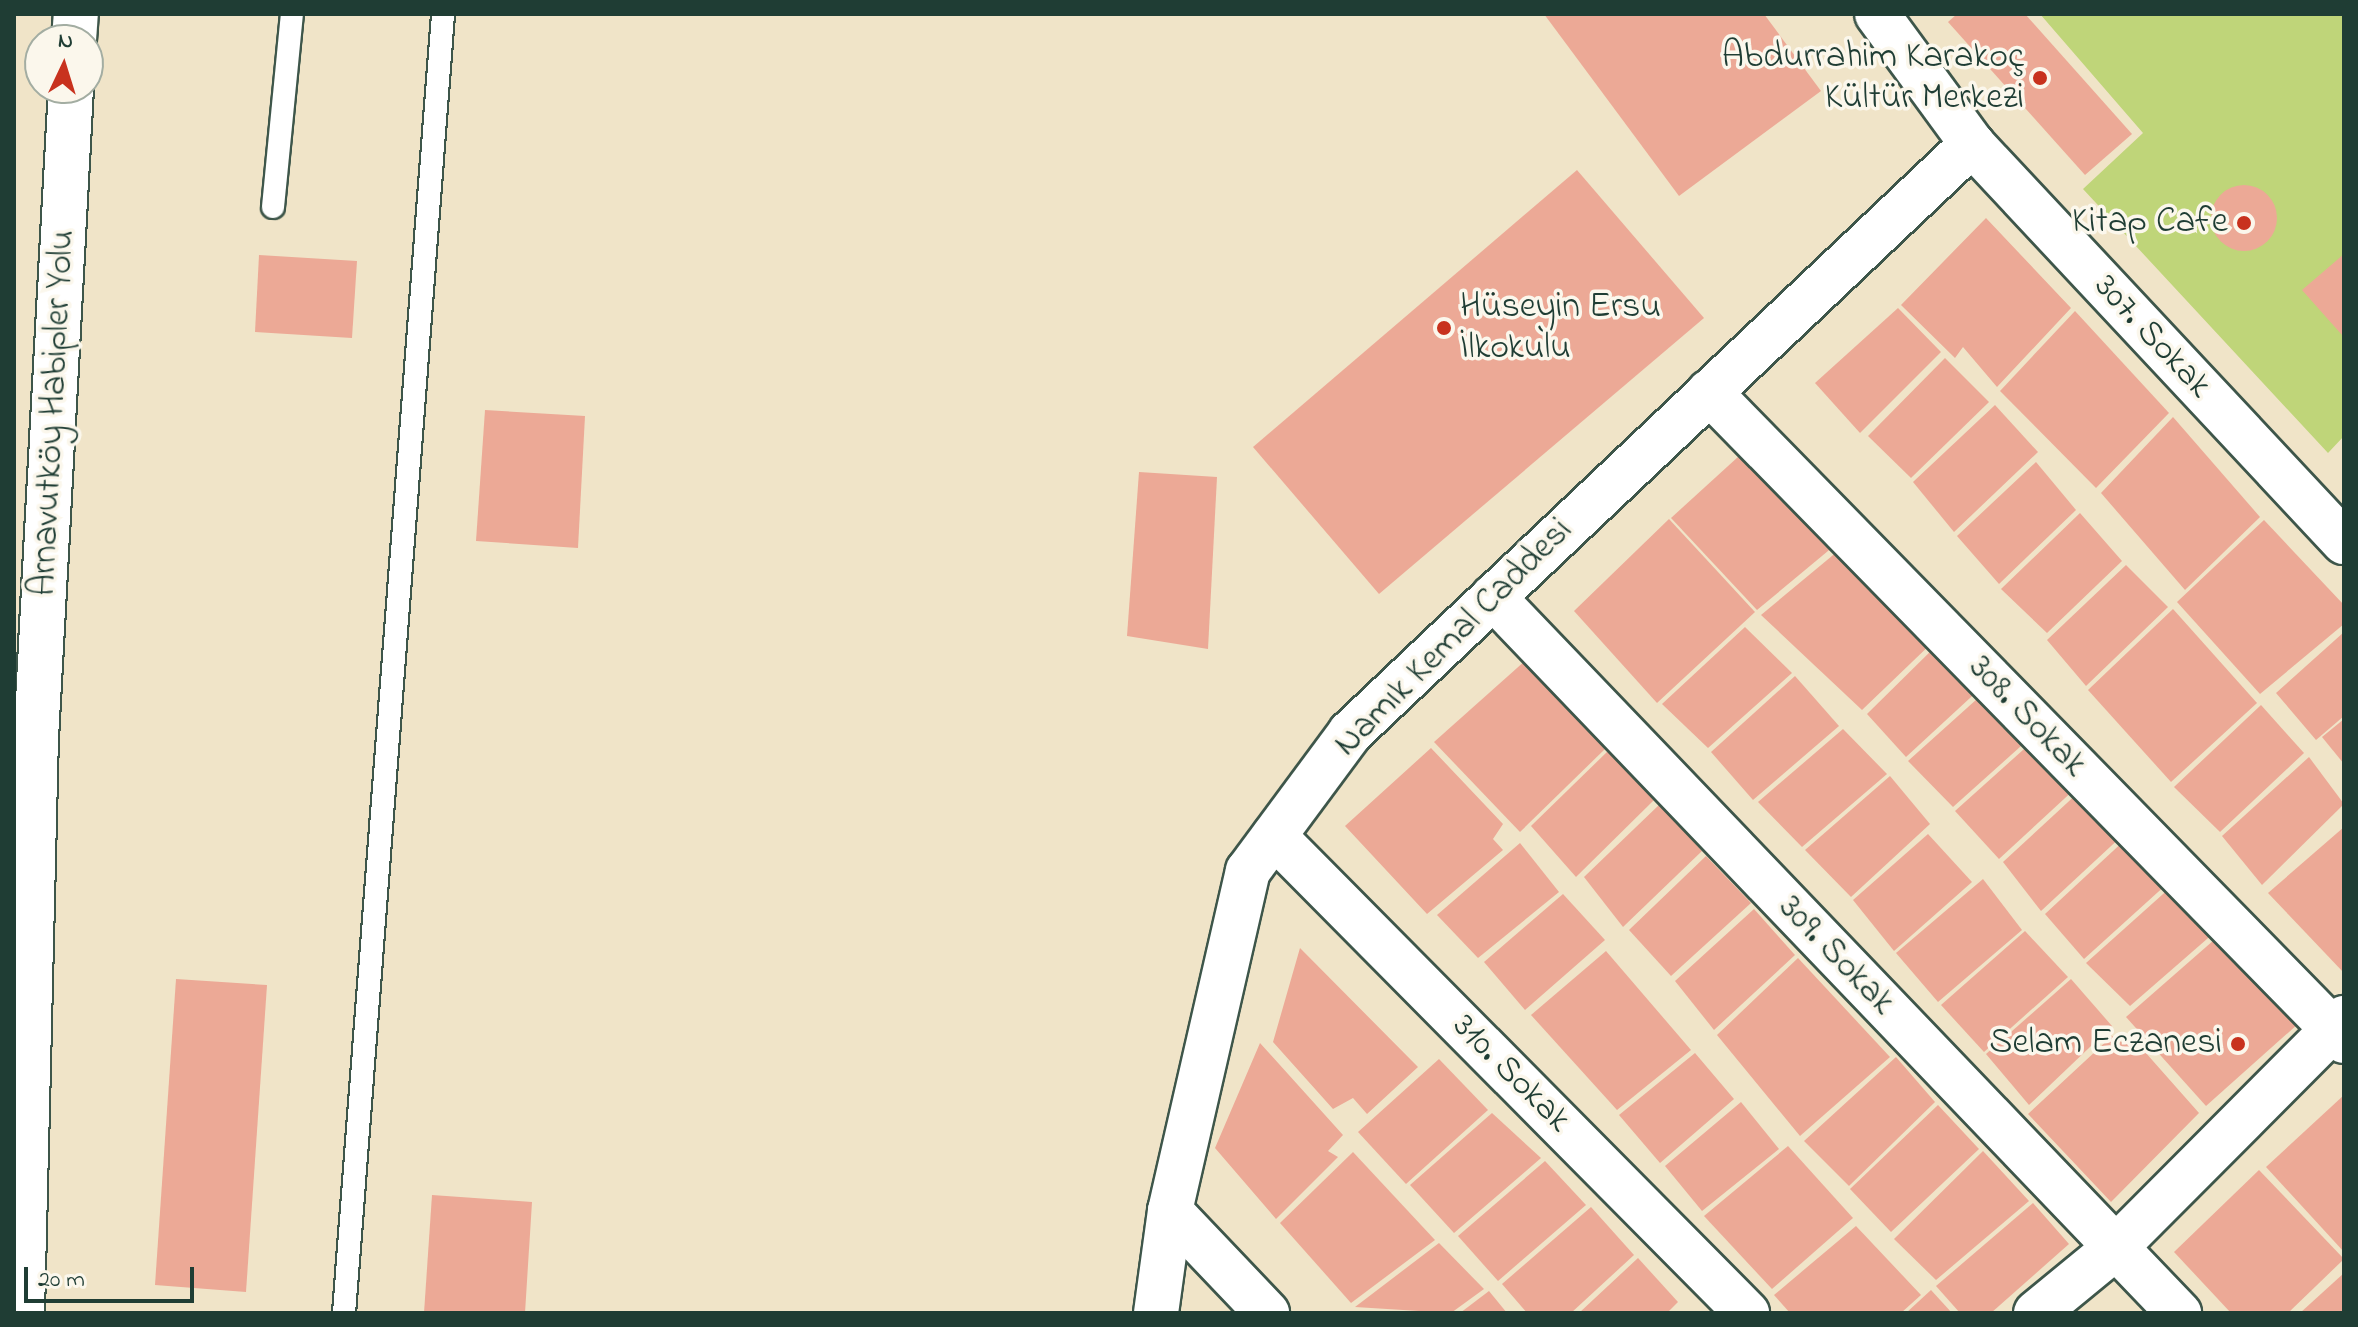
<!DOCTYPE html>
<meta charset="utf-8">
<style>
body{margin:0}
#map{position:relative;width:2358px;height:1327px;overflow:hidden;background:#f0e4c8;font-family:"Indie Flower",sans-serif}
div>[style]{position:absolute}
.green>*{inset:0;background:#bfd579}
.building>*{inset:0;background:#eca996}
.round{border-radius:50%}
.roads{filter:drop-shadow(2px 0 #3e564a) drop-shadow(-2px 0 #3e564a) drop-shadow(0 2px #3e564a) drop-shadow(0 -2px #3e564a)}
.service>*{height:22px;margin:-11px;padding:0 11px;transform-origin:11px;border-radius:11px;background:#fff}
.minor>*{height:44px;margin:-22px;padding:0 22px;transform-origin:22px;border-radius:22px;background:#fff}
.trunk>*{height:44px;margin:-22px;padding:0 22px;transform-origin:22px;border-radius:22px;background:#fff}
.dots>*{width:22px;height:22px;translate:-50% -50%;box-sizing:border-box;border:4px solid #fbf7ec;border-radius:50%}
span{translate:-50% -50%;white-space:nowrap;text-align:center;line-height:1.15;-webkit-text-stroke:7px #fbf7ec;paint-order:stroke}
.poi-label{font-size:36px;color:#1f3d34}
.right{translate:-100% -50%;text-align:right}
.left{translate:0 -50%;text-align:left}
.street-label{font-size:36px;color:#1f3d34}
.frame{position:absolute;inset:0;border:16px solid #1f3d34;pointer-events:none}
.north{position:absolute;left:24px;top:24px;width:80px;height:80px;box-sizing:border-box;background:#fbf7ec;border:2px solid #a3ada2;border-radius:50%;rotate:4deg;font-size:22px;font-weight:700;line-height:32px;text-align:center;color:#1f3d34}
.north::after{content:'';display:block;margin:auto;width:28px;height:36px;background:#c8321e;clip-path:polygon(50% 0,100% 100%,50% 72%,0 100%)}
.scale{position:absolute;left:24px;top:1267px;width:170px;height:36px;box-sizing:border-box;border:4px solid #1f3d34;border-top:0;padding-left:10px;font-size:24px;line-height:28px;white-space:nowrap;color:#1f3d34;-webkit-text-stroke:6px #fbf7ec;paint-order:stroke}
</style>
<div id="map">
<div class="green">
<i style="clip-path:polygon(2040px 14px,2344px 14px,2344px 436px,2328px 453px,2083px 189px,2143px 133px)"></i>
</div>
<div class="building">
<i style="clip-path:polygon(1544px 14px,1764px 14px,1821px 91px,1679px 196px)"></i>
<i style="clip-path:polygon(1957px 14px,2025px 14px,2132px 134px,2085px 175px,1948px 22px)"></i>
<i style="clip-path:polygon(1577px 170px,1704px 318px,1379px 594px,1253px 447px)"></i>
<i class="round" style="left:2211px;top:185px;width:66px;height:66px"></i>
<i style="clip-path:polygon(1986px 218px,2071px 308px,1997px 387px,1963px 347px,1955px 358px,1901px 305px)"></i>
<i style="clip-path:polygon(2344px 254px,2344px 333px,2342px 335px,2302px 290px)"></i>
<i style="clip-path:polygon(259px 255px,357px 261px,352px 338px,255px 332px)"></i>
<i style="clip-path:polygon(1898px 308px,1941px 352px,1860px 433px,1815px 383px)"></i>
<i style="clip-path:polygon(2075px 311px,2169px 413px,2096px 488px,2000px 391px)"></i>
<i style="clip-path:polygon(1945px 358px,1989px 402px,1911px 478px,1868px 436px)"></i>
<i style="clip-path:polygon(1995px 405px,2038px 452px,1954px 532px,1913px 482px)"></i>
<i style="clip-path:polygon(485px 410px,585px 416px,578px 548px,476px 541px)"></i>
<i style="clip-path:polygon(2173px 417px,2260px 517px,2185px 590px,2101px 493px)"></i>
<i style="clip-path:polygon(1750px 446px,1840px 541px,1757px 610px,1671px 518px)"></i>
<i style="clip-path:polygon(2036px 462px,2076px 510px,1999px 584px,1957px 536px)"></i>
<i style="clip-path:polygon(1139px 472px,1217px 477px,1208px 649px,1127px 636px)"></i>
<i style="clip-path:polygon(2080px 513px,2122px 561px,2047px 633px,2001px 589px)"></i>
<i style="clip-path:polygon(1669px 519px,1755px 612px,1657px 703px,1574px 611px)"></i>
<i style="clip-path:polygon(2264px 520px,2344px 605px,2344px 624px,2260px 694px,2177px 602px)"></i>
<i style="clip-path:polygon(1844px 546px,1936px 639px,1862px 710px,1761px 615px)"></i>
<i style="clip-path:polygon(2126px 565px,2168px 607px,2086px 686px,2047px 640px)"></i>
<i style="clip-path:polygon(2173px 609px,2257px 703px,2171px 782px,2088px 690px)"></i>
<i style="clip-path:polygon(1745px 627px,1792px 673px,1708px 748px,1662px 704px)"></i>
<i style="clip-path:polygon(2344px 632px,2344px 716px,2316px 740px,2276px 693px)"></i>
<i style="clip-path:polygon(1939px 643px,1983px 686px,1906px 757px,1867px 714px)"></i>
<i style="clip-path:polygon(1526px 660px,1606px 748px,1520px 832px,1434px 742px)"></i>
<i style="clip-path:polygon(1795px 676px,1839px 726px,1753px 800px,1711px 752px)"></i>
<i style="clip-path:polygon(1987px 690px,2030px 738px,1953px 807px,1908px 761px)"></i>
<i style="clip-path:polygon(2261px 705px,2304px 753px,2220px 832px,2174px 787px)"></i>
<i style="clip-path:polygon(2344px 719px,2344px 764px,2322px 737px)"></i>
<i style="clip-path:polygon(1843px 729px,1887px 774px,1802px 847px,1758px 802px)"></i>
<i style="clip-path:polygon(2033px 741px,2077px 787px,1999px 859px,1955px 811px)"></i>
<i style="clip-path:polygon(1431px 748px,1503px 824px,1493px 839px,1503px 850px,1427px 914px,1345px 826px)"></i>
<i style="clip-path:polygon(1609px 750px,1654px 800px,1576px 877px,1531px 826px)"></i>
<i style="clip-path:polygon(2309px 757px,2344px 804px,2262px 885px,2222px 836px)"></i>
<i style="clip-path:polygon(1890px 776px,1930px 824px,1851px 897px,1805px 850px)"></i>
<i style="clip-path:polygon(2080px 791px,2124px 834px,2041px 911px,2003px 862px)"></i>
<i style="clip-path:polygon(1660px 804px,1702px 851px,1623px 927px,1584px 877px)"></i>
<i style="clip-path:polygon(2344px 827px,2344px 973px,2268px 893px)"></i>
<i style="clip-path:polygon(1928px 834px,1972px 882px,1894px 951px,1853px 900px)"></i>
<i style="clip-path:polygon(2127px 838px,2168px 883px,2084px 959px,2045px 914px)"></i>
<i style="clip-path:polygon(1520px 843px,1559px 892px,1478px 958px,1437px 915px)"></i>
<i style="clip-path:polygon(1706px 856px,1751px 903px,1671px 976px,1629px 930px)"></i>
<i style="clip-path:polygon(1983px 879px,2022px 930px,1938px 1002px,1896px 953px)"></i>
<i style="clip-path:polygon(2172px 886px,2215px 932px,2130px 1006px,2086px 963px)"></i>
<i style="clip-path:polygon(1563px 894px,1605px 940px,1525px 1010px,1484px 962px)"></i>
<i style="clip-path:polygon(1754px 909px,1795px 955px,1714px 1030px,1675px 981px)"></i>
<i style="clip-path:polygon(2025px 931px,2068px 977px,1984px 1052px,1941px 1005px)"></i>
<i style="clip-path:polygon(2222px 933px,2308px 1015px,2206px 1106px,2126px 1017px)"></i>
<i style="clip-path:polygon(1300px 948px,1418px 1067px,1367px 1114px,1353px 1098px,1333px 1109px,1273px 1042px)"></i>
<i style="clip-path:polygon(1606px 951px,1691px 1050px,1617px 1110px,1531px 1015px)"></i>
<i style="clip-path:polygon(1798px 958px,1890px 1057px,1800px 1136px,1717px 1035px)"></i>
<i style="clip-path:polygon(176px 979px,267px 985px,246px 1292px,155px 1285px)"></i>
<i style="clip-path:polygon(2071px 979px,2112px 1026px,2029px 1105px,1986px 1054px)"></i>
<i style="clip-path:polygon(2130px 1035px,2199px 1113px,2111px 1202px,2028px 1114px,2112px 1036px,2123px 1043px)"></i>
<i style="clip-path:polygon(1260px 1043px,1343px 1135px,1328px 1151px,1338px 1157px,1276px 1219px,1215px 1148px)"></i>
<i style="clip-path:polygon(1695px 1053px,1734px 1099px,1660px 1163px,1619px 1115px)"></i>
<i style="clip-path:polygon(1896px 1057px,1935px 1102px,1849px 1186px,1804px 1141px)"></i>
<i style="clip-path:polygon(1439px 1059px,1488px 1110px,1406px 1184px,1358px 1132px)"></i>
<i style="clip-path:polygon(2344px 1095px,2344px 1252px,2266px 1167px)"></i>
<i style="clip-path:polygon(1741px 1102px,1779px 1149px,1702px 1211px,1665px 1166px)"></i>
<i style="clip-path:polygon(1938px 1105px,1979px 1149px,1891px 1232px,1850px 1189px)"></i>
<i style="clip-path:polygon(1492px 1113px,1541px 1158px,1454px 1233px,1410px 1185px)"></i>
<i style="clip-path:polygon(1788px 1146px,1853px 1218px,1772px 1289px,1704px 1216px)"></i>
<i style="clip-path:polygon(1983px 1151px,2029px 1201px,1936px 1280px,1894px 1239px)"></i>
<i style="clip-path:polygon(1353px 1152px,1435px 1240px,1351px 1303px,1280px 1223px)"></i>
<i style="clip-path:polygon(1545px 1161px,1586px 1205px,1498px 1281px,1458px 1236px)"></i>
<i style="clip-path:polygon(2259px 1170px,2344px 1259px,2288px 1313px,2231px 1313px,2174px 1252px)"></i>
<i style="clip-path:polygon(432px 1195px,532px 1202px,525px 1313px,424px 1313px)"></i>
<i style="clip-path:polygon(2033px 1203px,2069px 1244px,1991px 1313px,1960px 1313px,1936px 1286px)"></i>
<i style="clip-path:polygon(1591px 1207px,1634px 1255px,1571px 1313px,1527px 1313px,1502px 1284px)"></i>
<i style="clip-path:polygon(1856px 1226px,1921px 1295px,1901px 1313px,1790px 1313px,1774px 1295px)"></i>
<i style="clip-path:polygon(1439px 1243px,1484px 1289px,1451px 1313px,1355px 1307px)"></i>
<i style="clip-path:polygon(1638px 1258px,1678px 1302px,1667px 1313px,1579px 1313px)"></i>
<i style="clip-path:polygon(2344px 1273px,2344px 1313px,2300px 1313px)"></i>
<i style="clip-path:polygon(1931px 1290px,1952px 1313px,1906px 1313px)"></i>
<i style="clip-path:polygon(1489px 1291px,1507px 1313px,1460px 1313px)"></i>
</div>
<div class="roads">
<div class="service">
<i style="left:273px;top:207px;width:194px;rotate:-84.4deg"></i>
<i style="left:344px;top:1313px;width:1303px;rotate:-85.64deg"></i>
</div>
<div class="minor">
<i style="left:1877px;top:14px;width:161px;rotate:53.8deg"></i>
<i style="left:1972px;top:144px;width:545px;rotate:46.93deg"></i>
<i style="left:1709px;top:392px;width:908px;rotate:45.62deg"></i>
<i style="left:1493px;top:597px;width:992px;rotate:46.23deg"></i>
<i style="left:1274px;top:836px;width:672px;rotate:45.24deg"></i>
<i style="left:1170px;top:1211px;width:141px;rotate:46.4deg"></i>
<i style="left:1156px;top:1313px;width:103px;rotate:-82.2deg"></i>
<i style="left:1170px;top:1211px;width:349px;rotate:-77.1deg"></i>
<i style="left:1248px;top:871px;width:172px;rotate:-53.5deg"></i>
<i style="left:1350px;top:733px;width:857px;rotate:-43.44deg"></i>
<i style="left:2036px;top:1313px;width:102px;rotate:-39.4deg"></i>
<i style="left:2115px;top:1248px;width:325px;rotate:-45.1deg"></i>
</div>
<div class="trunk">
<i style="left:74px;top:40px;width:26px;rotate:-86deg"></i>
<i style="left:22px;top:1313px;width:575px;rotate:-88.61deg"></i>
<i style="left:36px;top:738px;width:651px;rotate:-86.92deg"></i>
</div>
</div>
<div class="dots">
<i style="left:2040px;top:78px;background:#c8321e"></i>
<i style="left:2244px;top:223px;background:#c8321e"></i>
<i style="left:1444px;top:328px;background:#c8321e"></i>
<i style="left:2238px;top:1044px;background:#c8321e"></i>
</div>
<div class="poi-label">
<span class="right" style="left:2024px;top:78px">Abdurrahim Karakoç<br>Kültür Merkezi</span>
<span class="right" style="left:2228px;top:223px">Kitap Cafe</span>
<span class="left" style="left:1460px;top:328px">Hüseyin Ersu<br>İlkokulu</span>
<span class="right" style="left:2222px;top:1044px">Selam Eczanesi</span>
</div>
<div class="street-label">
<span style="left:2152px;top:337px;rotate:47deg">307. Sokak</span>
<span style="left:54px;top:413px;rotate:-87deg">Arnavutköy Habipler Yolu</span>
<span style="left:1454px;top:638px;rotate:-45deg">Namık Kemal Caddesi</span>
<span style="left:2027px;top:717px;rotate:46deg">308. Sokak</span>
<span style="left:1836px;top:956px;rotate:46deg">309. Sokak</span>
<span style="left:1511px;top:1074px;rotate:45deg">310. Sokak</span>
</div>
<div class="frame"></div>
<div class="north">N</div>
<div class="scale">20 m</div>
</div>
